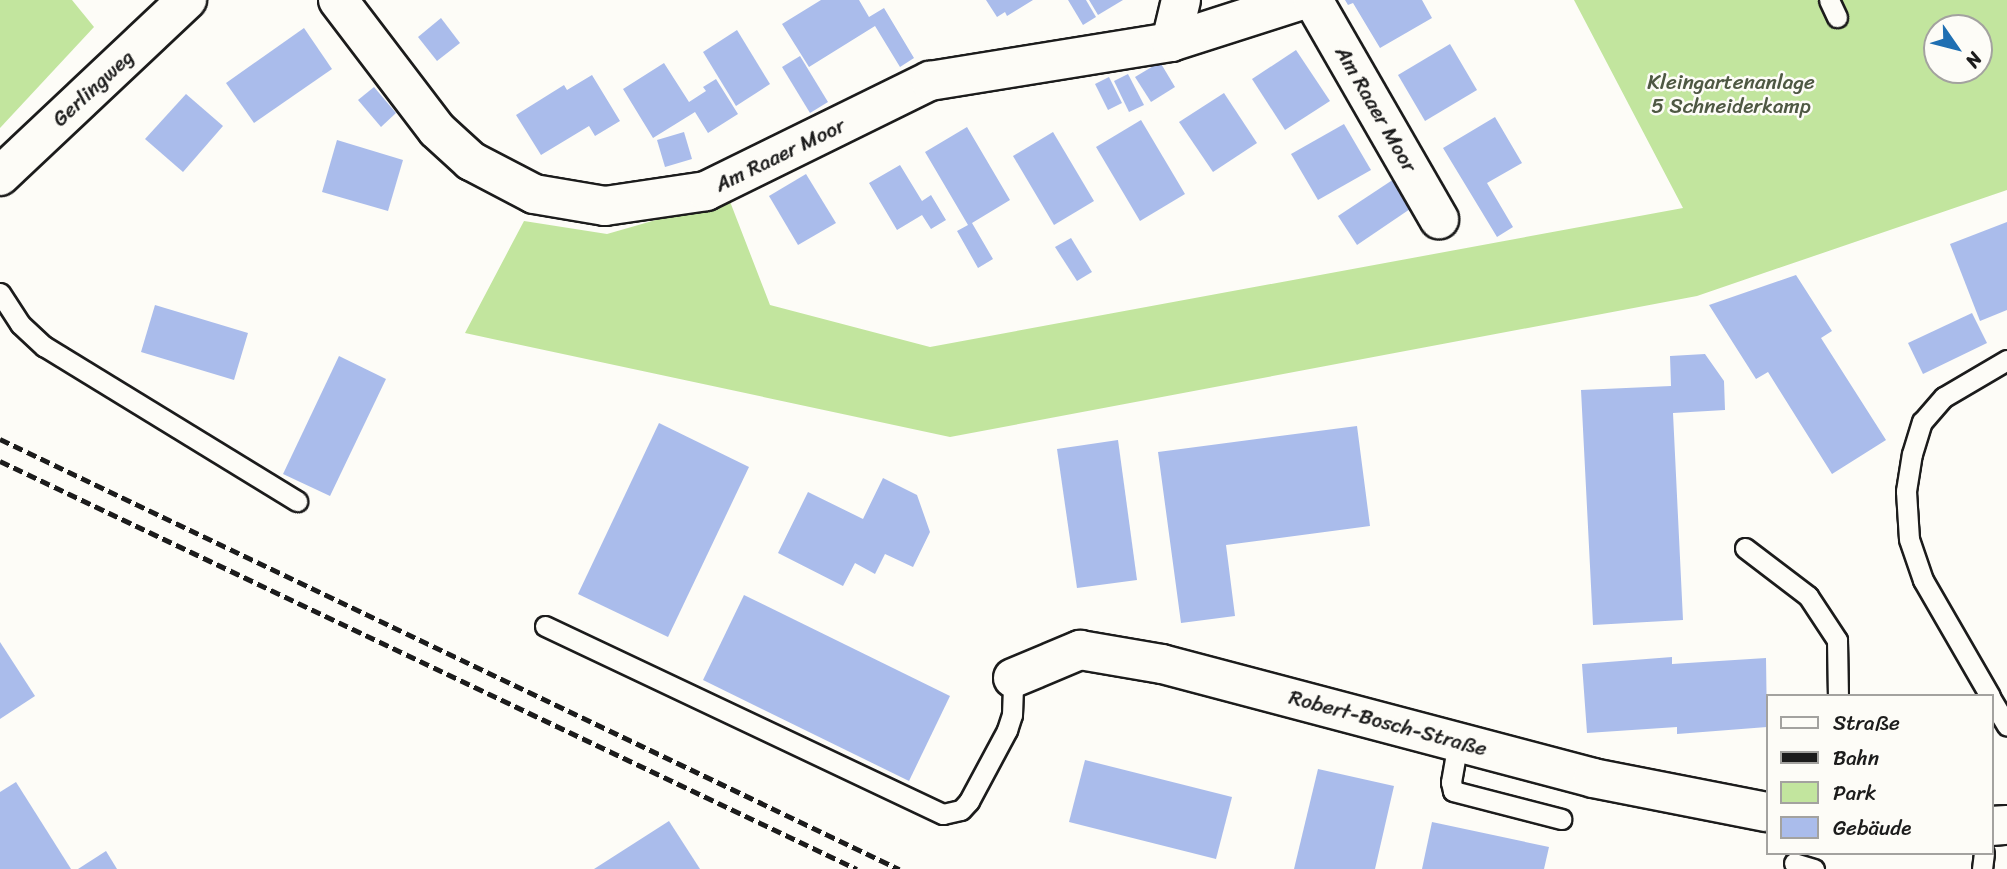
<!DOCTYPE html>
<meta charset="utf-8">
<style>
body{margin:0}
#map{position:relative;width:2007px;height:869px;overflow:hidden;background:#fdfcf7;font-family:Sriracha,sans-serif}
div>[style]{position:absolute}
.green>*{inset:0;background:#c2e59e}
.building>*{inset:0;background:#aabceb}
.roads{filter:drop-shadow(2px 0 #1c1c1c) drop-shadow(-2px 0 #1c1c1c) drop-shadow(0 2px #1c1c1c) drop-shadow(0 -2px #1c1c1c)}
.lane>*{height:19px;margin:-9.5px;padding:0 9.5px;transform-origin:9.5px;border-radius:9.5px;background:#fdfcf7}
.street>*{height:38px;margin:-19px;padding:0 19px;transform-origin:19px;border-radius:19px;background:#fdfcf7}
.rail>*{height:5px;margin-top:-2.5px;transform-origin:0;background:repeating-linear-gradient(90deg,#1c1c1c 0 10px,transparent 0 15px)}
span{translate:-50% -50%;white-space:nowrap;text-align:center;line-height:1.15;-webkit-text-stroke:5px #fdfcf7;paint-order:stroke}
.park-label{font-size:21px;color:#4e5843}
.street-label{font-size:21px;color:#1c1c1c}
.legend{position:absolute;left:1766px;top:694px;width:228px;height:161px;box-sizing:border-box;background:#fdfcf7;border:2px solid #a3a29f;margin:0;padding:9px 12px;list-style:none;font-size:21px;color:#1c1c1c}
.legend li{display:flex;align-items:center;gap:14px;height:35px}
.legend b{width:35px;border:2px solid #a3a29f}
.north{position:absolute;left:1923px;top:14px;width:70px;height:70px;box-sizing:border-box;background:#fdfcf7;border:2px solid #a3a29f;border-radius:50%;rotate:125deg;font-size:19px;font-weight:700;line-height:28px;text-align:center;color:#1c1c1c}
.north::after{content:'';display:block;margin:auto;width:24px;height:32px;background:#1f6fb2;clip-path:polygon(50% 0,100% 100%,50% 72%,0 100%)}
</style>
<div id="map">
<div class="green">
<i style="clip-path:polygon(0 0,72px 0,94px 27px,0 128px)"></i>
<i style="clip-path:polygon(evenodd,1574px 0,2007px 0,2007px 190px,1697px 296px,950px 437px,465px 333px,524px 221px,607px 234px,729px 199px,770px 305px,930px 347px,1683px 208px,1574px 0,1937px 28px,1979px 28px,1979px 70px,1937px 70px,1937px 28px)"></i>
</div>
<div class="building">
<i style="clip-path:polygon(821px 0,859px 0,869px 17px,884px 8px,914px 58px,900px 67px,875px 26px,809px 67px,782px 24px)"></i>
<i style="clip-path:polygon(986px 0,1033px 0,1007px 16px,1005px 12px,997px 17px)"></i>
<i style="clip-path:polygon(1068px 0,1086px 0,1096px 17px,1083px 25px)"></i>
<i style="clip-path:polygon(1089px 0,1123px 0,1098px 15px)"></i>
<i style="clip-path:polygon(1345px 0,1422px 0,1432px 18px,1380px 48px,1353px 3px,1348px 5px)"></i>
<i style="clip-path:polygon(441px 18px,460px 43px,437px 61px,418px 37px)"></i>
<i style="clip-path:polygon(304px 28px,332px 69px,254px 123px,226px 83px)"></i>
<i style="clip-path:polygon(737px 30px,770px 84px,736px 106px,703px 52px)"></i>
<i style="clip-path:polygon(1450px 44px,1477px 90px,1425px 121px,1398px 75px)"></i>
<i style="clip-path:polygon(1296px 50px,1330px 101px,1285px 130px,1252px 79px)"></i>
<i style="clip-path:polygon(800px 56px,828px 102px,810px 113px,782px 67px)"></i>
<i style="clip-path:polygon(1160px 62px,1175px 87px,1151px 102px,1135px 77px)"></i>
<i style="clip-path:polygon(664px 63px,689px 102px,706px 91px,703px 87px,716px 79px,738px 114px,708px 133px,695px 112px,653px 138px,623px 89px)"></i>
<i style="clip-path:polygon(1128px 74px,1144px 105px,1129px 112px,1114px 81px)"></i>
<i style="clip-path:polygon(592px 75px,620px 121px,595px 136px,589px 126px,541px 155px,516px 115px,564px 85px,567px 90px)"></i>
<i style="clip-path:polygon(1109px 77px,1122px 103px,1108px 110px,1095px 84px)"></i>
<i style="clip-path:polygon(374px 87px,396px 113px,381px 127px,358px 100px)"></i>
<i style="clip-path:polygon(1224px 93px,1257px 143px,1213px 172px,1179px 122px)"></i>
<i style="clip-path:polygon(186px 94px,223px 126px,183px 172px,145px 139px)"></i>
<i style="clip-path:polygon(1495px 117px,1522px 163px,1487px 183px,1513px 227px,1497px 237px,1443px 148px)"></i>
<i style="clip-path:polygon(1141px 120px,1185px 194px,1140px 221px,1096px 147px)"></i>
<i style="clip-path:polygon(1344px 124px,1371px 170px,1318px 200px,1291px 154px)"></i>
<i style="clip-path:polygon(967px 127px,1010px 200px,972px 223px,993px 259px,978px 268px,957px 231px,968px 225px,925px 152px)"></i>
<i style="clip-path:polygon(684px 132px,692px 159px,665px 167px,657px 140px)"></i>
<i style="clip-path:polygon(1053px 132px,1094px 201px,1054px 225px,1013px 156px)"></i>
<i style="clip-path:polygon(337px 140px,403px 160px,388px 211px,322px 192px)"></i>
<i style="clip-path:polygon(900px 165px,922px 201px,931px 195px,946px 220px,931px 229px,922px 215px,897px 230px,869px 183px)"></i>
<i style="clip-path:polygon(806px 174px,836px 223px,798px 245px,769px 196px)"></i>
<i style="clip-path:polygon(1394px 179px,1413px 207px,1357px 245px,1338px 216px)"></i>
<i style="clip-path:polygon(2007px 222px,2007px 310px,1980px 321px,1950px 244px)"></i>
<i style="clip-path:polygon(1071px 238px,1092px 272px,1077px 281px,1055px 247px)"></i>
<i style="clip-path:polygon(1796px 275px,1832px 331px,1821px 338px,1886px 440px,1832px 474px,1768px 372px,1756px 379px,1709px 305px)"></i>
<i style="clip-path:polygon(155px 305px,248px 333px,234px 380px,141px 352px)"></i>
<i style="clip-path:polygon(1972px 313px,1987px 343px,1923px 374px,1908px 343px)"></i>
<i style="clip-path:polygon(1705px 354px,1724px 381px,1725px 410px,1673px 413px,1683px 620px,1593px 625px,1581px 390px,1671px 386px,1670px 356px)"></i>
<i style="clip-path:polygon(339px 356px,386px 379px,330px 496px,283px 474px)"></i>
<i style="clip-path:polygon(659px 423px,749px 467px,668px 637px,578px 594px)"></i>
<i style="clip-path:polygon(1357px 426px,1370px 526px,1226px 545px,1235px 616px,1181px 623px,1158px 452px)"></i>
<i style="clip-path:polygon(1118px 440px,1137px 580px,1077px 588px,1057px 449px)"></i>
<i style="clip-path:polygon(883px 478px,917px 495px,930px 532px,913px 567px,885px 554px,875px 574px,855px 563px,843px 586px,778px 553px,808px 492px,863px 519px)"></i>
<i style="clip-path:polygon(744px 595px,950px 696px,909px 781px,703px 680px)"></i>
<i style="clip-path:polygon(0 642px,35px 696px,0 719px)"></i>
<i style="clip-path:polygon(1672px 657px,1672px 664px,1766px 658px,1767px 727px,1677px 734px,1677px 727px,1587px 733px,1582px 664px)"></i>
<i style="clip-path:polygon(1085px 760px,1232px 797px,1216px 859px,1069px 822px)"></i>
<i style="clip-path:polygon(1318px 769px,1394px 786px,1375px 869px,1294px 869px)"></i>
<i style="clip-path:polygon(16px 782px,71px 869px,0 869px,0 792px)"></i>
<i style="clip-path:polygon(669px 821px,700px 869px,594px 869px)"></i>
<i style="clip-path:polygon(1432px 822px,1549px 847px,1544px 869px,1422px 869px)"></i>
<i style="clip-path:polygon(106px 851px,117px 869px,78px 869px)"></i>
</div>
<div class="roads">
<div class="lane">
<i style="left:1829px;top:0;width:19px;rotate:65deg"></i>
<i style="left:0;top:293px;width:37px;rotate:57deg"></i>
<i style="left:20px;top:324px;width:33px;rotate:43deg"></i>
<i style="left:44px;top:346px;width:297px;rotate:31.5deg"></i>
<i style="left:1745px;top:548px;width:79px;rotate:37.3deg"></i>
<i style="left:1808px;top:596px;width:53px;rotate:56.6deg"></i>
<i style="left:1837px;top:640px;width:56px;rotate:89deg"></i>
<i style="left:545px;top:626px;width:440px;rotate:25.3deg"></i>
<i style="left:943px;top:814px;width:18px;rotate:-13deg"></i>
<i style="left:961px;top:810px;width:12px;rotate:-48deg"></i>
<i style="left:969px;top:801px;width:81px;rotate:-61.8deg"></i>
<i style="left:1007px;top:730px;width:16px;rotate:-72deg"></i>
<i style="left:1012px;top:715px;width:37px;rotate:-88deg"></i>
<i style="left:1990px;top:696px;width:134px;rotate:-120deg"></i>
<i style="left:1923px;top:580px;width:43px;rotate:-108.9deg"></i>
<i style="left:1909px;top:539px;width:48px;rotate:-93.6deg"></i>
<i style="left:1906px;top:491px;width:37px;rotate:-81deg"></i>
<i style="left:1912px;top:454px;width:34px;rotate:-73deg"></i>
<i style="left:1922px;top:422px;width:33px;rotate:-49deg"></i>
<i style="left:1944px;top:397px;width:73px;rotate:-30.4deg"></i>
<i style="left:1991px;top:699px;width:31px;rotate:59deg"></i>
<i style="left:1458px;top:742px;width:41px;rotate:99.9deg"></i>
<i style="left:1451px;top:782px;width:9px;rotate:77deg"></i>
<i style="left:1453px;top:791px;width:112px;rotate:14.5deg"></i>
<i style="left:1794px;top:863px;width:21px;rotate:17deg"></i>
<i style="left:1982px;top:869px;width:16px;rotate:-83deg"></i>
</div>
<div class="street">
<i style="left:338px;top:0;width:163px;rotate:52.7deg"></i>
<i style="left:437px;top:130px;width:46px;rotate:42.4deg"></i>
<i style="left:471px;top:161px;width:71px;rotate:27.6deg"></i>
<i style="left:534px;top:194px;width:72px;rotate:9.6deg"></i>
<i style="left:605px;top:206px;width:102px;rotate:-8.4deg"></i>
<i style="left:706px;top:191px;width:250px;rotate:-26.2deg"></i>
<i style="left:930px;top:81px;width:244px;rotate:-9.2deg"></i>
<i style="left:1171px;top:42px;width:138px;rotate:-17.8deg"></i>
<i style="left:1313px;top:0;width:253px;rotate:60.1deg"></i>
<i style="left:1171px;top:42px;width:43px;rotate:-76.6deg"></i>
<i style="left:0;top:176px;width:257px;rotate:-43.3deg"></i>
<i style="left:1013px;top:678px;width:73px;rotate:-22.7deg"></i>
<i style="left:1080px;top:650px;width:83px;rotate:9.7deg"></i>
<i style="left:1162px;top:664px;width:446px;rotate:14.8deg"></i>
<i style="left:1593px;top:778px;width:177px;rotate:11.1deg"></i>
<i style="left:1991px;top:826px;width:16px;rotate:-4deg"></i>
</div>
</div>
<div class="rail">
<i style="left:0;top:439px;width:997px;rotate:25.56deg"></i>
<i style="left:0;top:461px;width:949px;rotate:25.46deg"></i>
</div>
<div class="park-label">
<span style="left:1731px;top:94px">Kleingartenanlage<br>5 Schneiderkamp</span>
</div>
<div class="street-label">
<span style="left:93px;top:88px;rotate:-43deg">Gerlingweg</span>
<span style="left:1376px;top:109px;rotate:60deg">Am Raaer Moor</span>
<span style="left:780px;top:155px;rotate:-26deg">Am Raaer Moor</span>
<span style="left:1388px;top:723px;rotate:15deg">Robert-Bosch-Straße</span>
</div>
<ul class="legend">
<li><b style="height:9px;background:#fdfcf7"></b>Straße</li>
<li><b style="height:9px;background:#1c1c1c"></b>Bahn</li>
<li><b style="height:19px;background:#c2e59e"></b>Park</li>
<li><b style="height:19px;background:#aabceb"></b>Gebäude</li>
</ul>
<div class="north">N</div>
</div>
